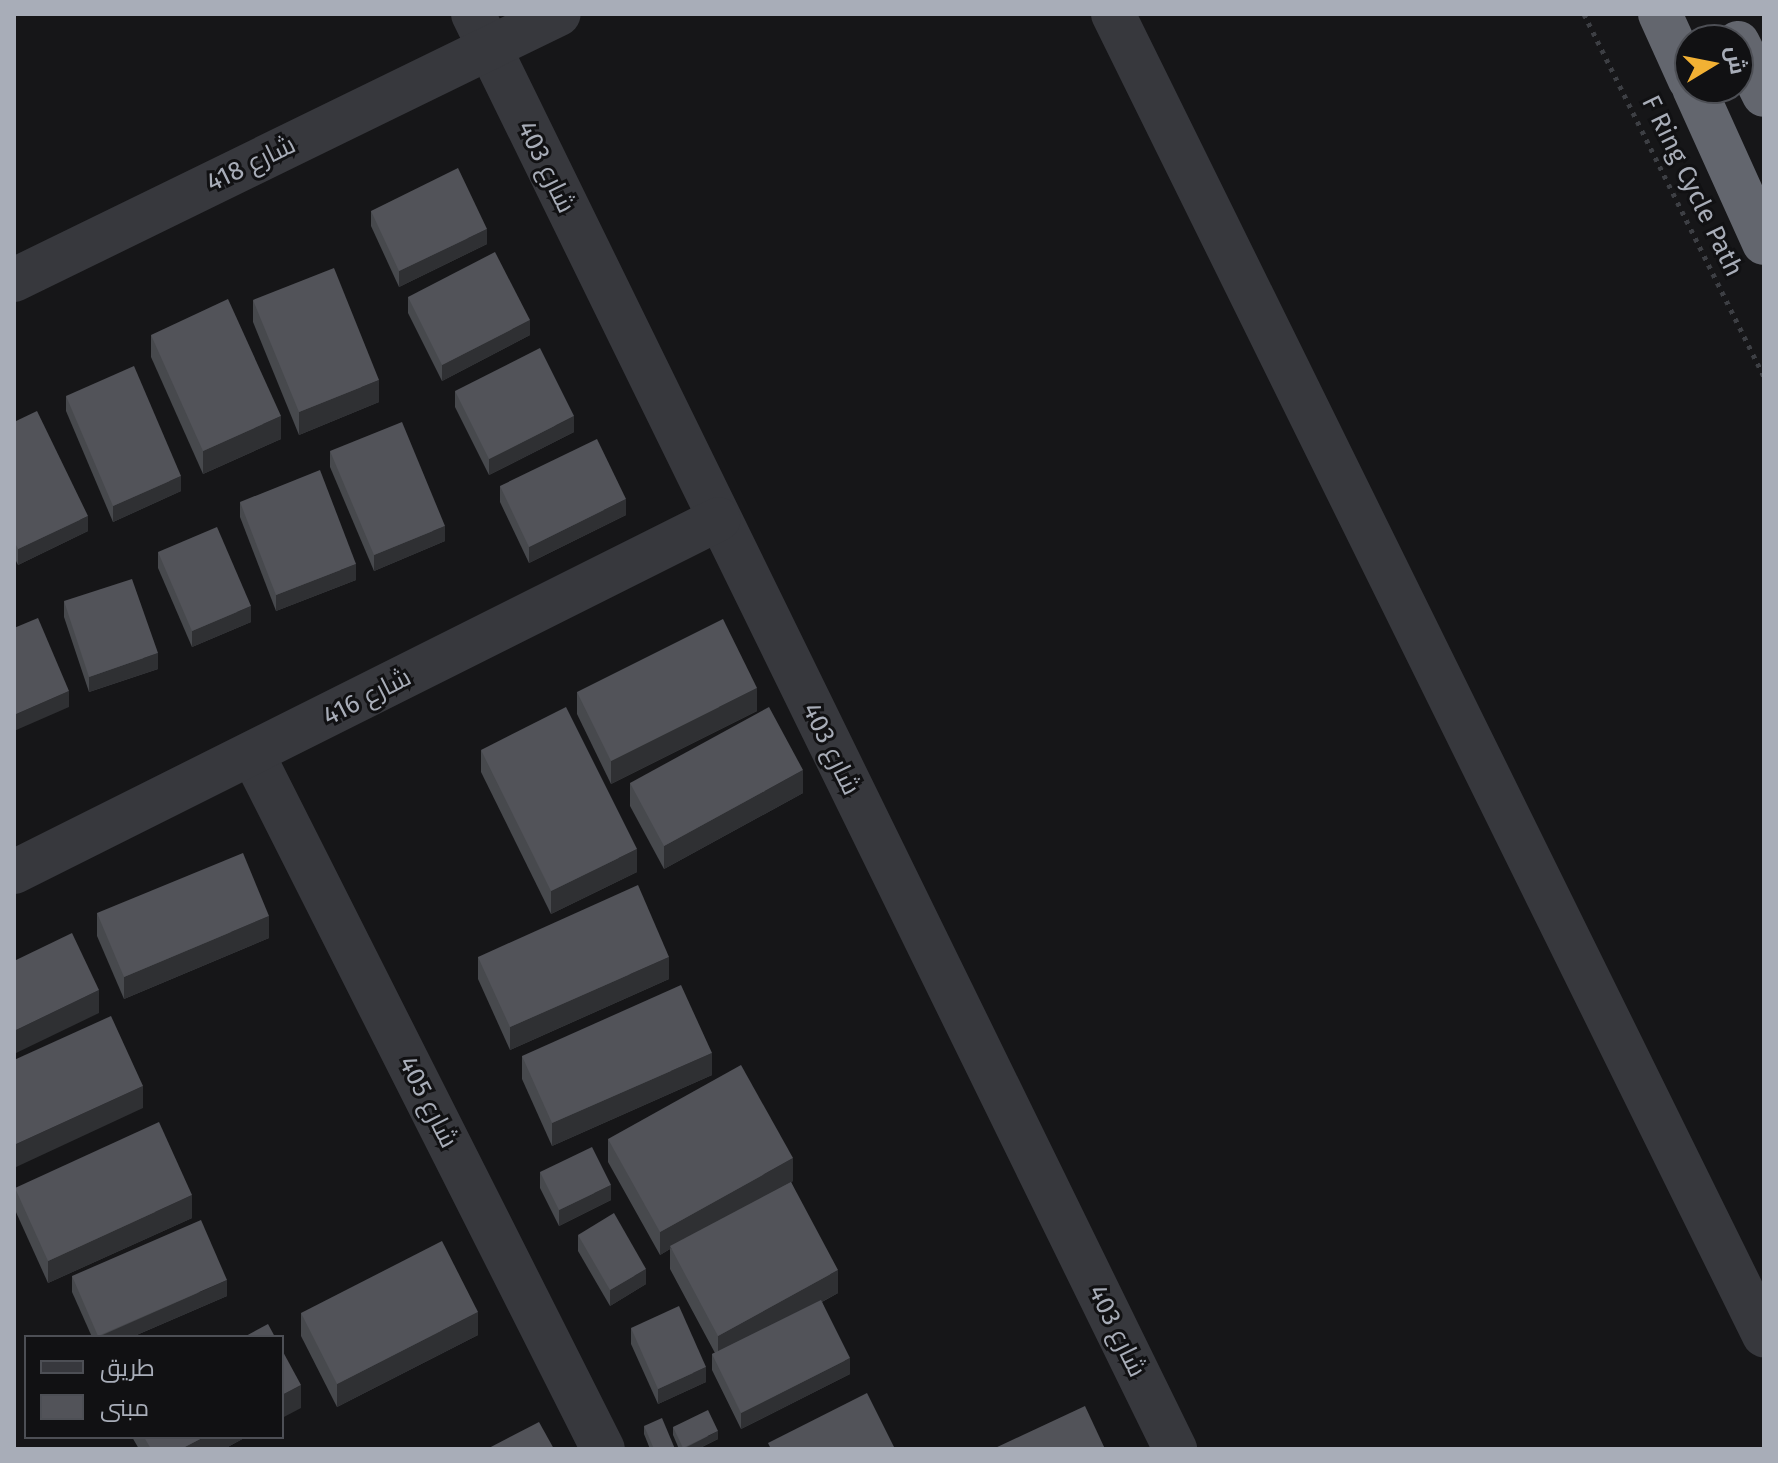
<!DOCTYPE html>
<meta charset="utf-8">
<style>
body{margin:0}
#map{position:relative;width:1778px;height:1463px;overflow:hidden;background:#161618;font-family:"Fira Sans",Cairo,sans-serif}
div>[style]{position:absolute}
.path>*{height:5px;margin-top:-2.5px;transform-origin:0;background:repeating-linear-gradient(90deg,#3d3f44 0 4px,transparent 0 10px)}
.minor>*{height:44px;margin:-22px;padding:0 22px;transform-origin:22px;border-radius:22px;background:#37383d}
.highway>*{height:44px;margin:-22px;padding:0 22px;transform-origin:22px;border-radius:22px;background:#63666e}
.wall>*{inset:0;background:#47494d}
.shaded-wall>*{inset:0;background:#2f3033}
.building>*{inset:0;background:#525359}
span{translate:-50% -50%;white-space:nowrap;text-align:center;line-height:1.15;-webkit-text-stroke:6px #111113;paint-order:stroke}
.street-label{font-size:26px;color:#a8adb8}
.frame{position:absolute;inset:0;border:16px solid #a8adb8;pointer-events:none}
.legend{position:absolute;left:24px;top:1335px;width:260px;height:104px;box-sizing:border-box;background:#111113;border:2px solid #4d4f55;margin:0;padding:10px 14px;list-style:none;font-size:24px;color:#a8adb8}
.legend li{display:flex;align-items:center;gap:16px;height:40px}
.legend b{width:40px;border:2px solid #4d4f55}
.north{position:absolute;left:1674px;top:24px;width:80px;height:80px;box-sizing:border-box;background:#111113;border:2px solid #4d4f55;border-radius:50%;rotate:80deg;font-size:22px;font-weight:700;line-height:32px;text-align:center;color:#a8adb8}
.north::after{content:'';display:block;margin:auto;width:28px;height:36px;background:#f2b134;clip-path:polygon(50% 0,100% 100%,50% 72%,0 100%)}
</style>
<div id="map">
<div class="path">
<i style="left:1584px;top:14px;width:405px;rotate:63.6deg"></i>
</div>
<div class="minor">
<i style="left:473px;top:14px;width:1598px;rotate:63.93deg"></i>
<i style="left:1113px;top:14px;width:1473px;rotate:63.77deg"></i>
<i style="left:14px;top:280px;width:606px;rotate:-26.02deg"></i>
<i style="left:253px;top:755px;width:777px;rotate:63.24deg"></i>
<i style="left:14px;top:872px;width:788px;rotate:-26.6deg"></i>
</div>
<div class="highway">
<i style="left:1660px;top:14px;width:72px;rotate:65.6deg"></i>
<i style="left:1738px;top:43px;width:58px;rotate:63.4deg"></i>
<i style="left:1694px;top:88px;width:170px;rotate:65.7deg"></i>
</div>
<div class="wall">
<i style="clip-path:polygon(371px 211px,487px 244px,399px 287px,371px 226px)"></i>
<i style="clip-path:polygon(408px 297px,530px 335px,442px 381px,408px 313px)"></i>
<i style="clip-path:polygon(253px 300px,379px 402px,299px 435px,253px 322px)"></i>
<i style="clip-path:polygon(151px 335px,281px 439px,203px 474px,151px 357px)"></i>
<i style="clip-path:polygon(455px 391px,574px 432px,489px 475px,455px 407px)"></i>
<i style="clip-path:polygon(66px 396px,181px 491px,113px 522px,66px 411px)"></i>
<i style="clip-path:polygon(14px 422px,88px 531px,18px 565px,14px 557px)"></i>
<i style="clip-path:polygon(330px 451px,445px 541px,374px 571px,330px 467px)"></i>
<i style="clip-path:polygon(500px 486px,626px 515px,529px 563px,500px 502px)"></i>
<i style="clip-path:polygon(240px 502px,356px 580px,276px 611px,240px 517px)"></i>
<i style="clip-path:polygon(158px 552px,251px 622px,192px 647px,158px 568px)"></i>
<i style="clip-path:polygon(64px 601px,158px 669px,89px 692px,64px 617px)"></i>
<i style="clip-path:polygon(577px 692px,757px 711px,611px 784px,577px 714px)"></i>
<i style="clip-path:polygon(481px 750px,637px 872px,551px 914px,481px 772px)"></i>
<i style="clip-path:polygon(630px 783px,803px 793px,664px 869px,630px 806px)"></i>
<i style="clip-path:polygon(97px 913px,269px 938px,124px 999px,97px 936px)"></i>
<i style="clip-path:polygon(478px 957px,669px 979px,510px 1050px,478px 979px)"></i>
<i style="clip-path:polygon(522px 1056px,712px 1075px,552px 1146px,522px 1079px)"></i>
<i style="clip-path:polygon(608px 1139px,793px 1181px,791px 1182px,838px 1293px,822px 1302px,850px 1374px,741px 1429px,712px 1370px,712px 1354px,715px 1353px,670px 1269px,670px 1249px,660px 1255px,608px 1162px)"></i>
<i style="clip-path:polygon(540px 1172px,611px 1200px,559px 1226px,540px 1188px)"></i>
<i style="clip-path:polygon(15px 1188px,192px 1218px,48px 1283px,15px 1210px)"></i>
<i style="clip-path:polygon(578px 1235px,646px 1284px,610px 1306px,578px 1251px)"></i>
<i style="clip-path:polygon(72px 1276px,227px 1296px,132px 1337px,92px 1337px,72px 1292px)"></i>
<i style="clip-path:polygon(301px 1313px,478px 1335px,337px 1407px,301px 1336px)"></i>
<i style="clip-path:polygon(631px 1328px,706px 1382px,658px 1404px,631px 1344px)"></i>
<i style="clip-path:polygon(644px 1426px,675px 1449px,650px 1449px,644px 1434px)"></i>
<i style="clip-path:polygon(673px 1427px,718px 1439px,698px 1449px,679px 1449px,673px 1435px)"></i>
<i style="clip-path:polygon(132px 1437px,246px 1437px,224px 1449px,139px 1449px)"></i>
</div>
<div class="shaded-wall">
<i style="clip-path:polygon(487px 229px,487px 244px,399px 287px,399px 271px)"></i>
<i style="clip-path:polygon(530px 320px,530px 335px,442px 381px,442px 365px)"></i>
<i style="clip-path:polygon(379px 380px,379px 402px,299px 435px,299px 412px)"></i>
<i style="clip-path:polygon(281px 416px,281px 439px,203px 474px,203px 451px)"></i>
<i style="clip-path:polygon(574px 416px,574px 432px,489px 475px,489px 459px)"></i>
<i style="clip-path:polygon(181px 476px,181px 491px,113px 522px,113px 506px)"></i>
<i style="clip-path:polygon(626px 499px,626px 515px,529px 563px,529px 547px)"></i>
<i style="clip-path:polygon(88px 516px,88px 531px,18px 565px,18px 549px)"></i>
<i style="clip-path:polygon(445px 526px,445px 541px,374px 571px,374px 555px)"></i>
<i style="clip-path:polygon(356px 564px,356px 580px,276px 611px,276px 595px)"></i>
<i style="clip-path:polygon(251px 606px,251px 622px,192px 647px,192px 631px)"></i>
<i style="clip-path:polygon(158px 653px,158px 669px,89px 692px,89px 677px)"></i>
<i style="clip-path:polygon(757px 688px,757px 711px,611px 784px,611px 761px)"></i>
<i style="clip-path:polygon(69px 691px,69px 707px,14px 731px,14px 715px)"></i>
<i style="clip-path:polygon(803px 770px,803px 793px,664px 869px,664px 846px)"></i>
<i style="clip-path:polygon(637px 849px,637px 872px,551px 914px,551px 891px)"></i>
<i style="clip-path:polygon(269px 916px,269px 938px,124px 999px,124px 977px)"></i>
<i style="clip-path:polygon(669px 957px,669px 979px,510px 1050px,510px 1027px)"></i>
<i style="clip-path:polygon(99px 990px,99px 1013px,14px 1054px,14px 1031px)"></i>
<i style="clip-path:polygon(712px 1053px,712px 1075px,552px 1146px,552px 1123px)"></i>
<i style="clip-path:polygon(143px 1086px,143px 1108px,14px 1168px,14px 1145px)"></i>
<i style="clip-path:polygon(793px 1158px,793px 1181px,671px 1249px,670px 1246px,670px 1249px,660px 1255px,660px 1232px)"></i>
<i style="clip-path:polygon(611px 1185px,611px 1200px,559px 1226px,559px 1210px)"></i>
<i style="clip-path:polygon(192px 1195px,192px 1218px,48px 1283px,48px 1261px)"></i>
<i style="clip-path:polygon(646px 1269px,646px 1284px,610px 1306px,610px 1290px)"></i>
<i style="clip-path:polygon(838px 1270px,838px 1293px,718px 1358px,718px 1336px)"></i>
<i style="clip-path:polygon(227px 1280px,227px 1296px,132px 1337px,98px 1337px)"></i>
<i style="clip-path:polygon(478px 1312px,478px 1335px,337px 1407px,337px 1384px)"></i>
<i style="clip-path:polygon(850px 1358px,850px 1374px,741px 1429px,741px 1413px)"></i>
<i style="clip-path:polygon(706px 1367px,706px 1382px,658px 1404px,658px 1389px)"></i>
<i style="clip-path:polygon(301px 1385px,301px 1408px,282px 1418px,282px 1395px)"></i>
<i style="clip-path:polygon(718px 1431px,718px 1439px,698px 1449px,683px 1449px)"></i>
<i style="clip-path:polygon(204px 1437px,246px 1437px,224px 1449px,181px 1449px)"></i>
</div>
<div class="building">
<i style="clip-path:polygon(458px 168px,487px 229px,399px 271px,371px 211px)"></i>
<i style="clip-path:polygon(495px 252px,530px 320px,442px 365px,408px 297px)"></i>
<i style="clip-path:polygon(334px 268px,379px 380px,299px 412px,253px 300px)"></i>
<i style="clip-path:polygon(228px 299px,281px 416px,203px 451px,151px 335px)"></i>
<i style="clip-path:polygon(540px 348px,574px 416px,489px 459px,455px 391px)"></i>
<i style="clip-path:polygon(134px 366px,181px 476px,113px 506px,66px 396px)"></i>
<i style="clip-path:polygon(37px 411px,88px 516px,18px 549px,14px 541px,14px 422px)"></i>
<i style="clip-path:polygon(402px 422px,445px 526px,374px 555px,330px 451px)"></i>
<i style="clip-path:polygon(597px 439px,626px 499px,529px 547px,500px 486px)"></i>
<i style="clip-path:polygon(320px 470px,356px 564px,276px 595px,240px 502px)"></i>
<i style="clip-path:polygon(217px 527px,251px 606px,192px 631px,158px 552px)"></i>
<i style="clip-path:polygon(132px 579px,158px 653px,89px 677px,64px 601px)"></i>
<i style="clip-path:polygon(38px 618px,69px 691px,14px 715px,14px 628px)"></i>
<i style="clip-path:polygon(723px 619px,757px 688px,611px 761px,577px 692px)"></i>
<i style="clip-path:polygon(566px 707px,637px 849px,551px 891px,481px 750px)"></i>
<i style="clip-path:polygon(769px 707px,803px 770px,664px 846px,630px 783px)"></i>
<i style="clip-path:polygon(243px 853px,269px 916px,124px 977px,97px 913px)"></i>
<i style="clip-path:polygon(638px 885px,669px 957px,510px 1027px,478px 957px)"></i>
<i style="clip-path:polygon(72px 933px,99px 990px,14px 1031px,14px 961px)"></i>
<i style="clip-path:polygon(681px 985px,712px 1053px,552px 1123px,522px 1056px)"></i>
<i style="clip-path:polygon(111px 1016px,143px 1086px,14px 1145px,14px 1060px)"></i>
<i style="clip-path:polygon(741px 1065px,793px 1158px,660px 1232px,608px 1139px)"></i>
<i style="clip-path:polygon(159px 1122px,192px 1195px,48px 1261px,15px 1188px)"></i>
<i style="clip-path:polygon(592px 1147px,611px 1185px,559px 1210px,540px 1172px)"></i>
<i style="clip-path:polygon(791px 1182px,838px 1270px,718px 1336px,670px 1246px)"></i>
<i style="clip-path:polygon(614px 1213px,646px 1269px,610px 1290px,578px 1235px)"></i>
<i style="clip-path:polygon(201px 1220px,227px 1280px,98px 1336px,72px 1276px)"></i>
<i style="clip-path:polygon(442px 1241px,478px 1312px,337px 1384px,301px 1313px)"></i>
<i style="clip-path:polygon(821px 1300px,850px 1358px,741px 1413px,712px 1354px)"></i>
<i style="clip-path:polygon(679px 1306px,706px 1367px,658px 1389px,631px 1328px)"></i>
<i style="clip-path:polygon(268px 1324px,275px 1337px,244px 1337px)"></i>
<i style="clip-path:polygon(282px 1350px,301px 1385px,282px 1395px)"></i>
<i style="clip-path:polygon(867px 1393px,895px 1449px,771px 1449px,768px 1443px)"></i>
<i style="clip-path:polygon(1085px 1406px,1105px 1449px,993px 1449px)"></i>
<i style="clip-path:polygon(708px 1410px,718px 1431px,683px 1448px,673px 1427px)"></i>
<i style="clip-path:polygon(662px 1418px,675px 1449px,654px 1449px,644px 1426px)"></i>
<i style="clip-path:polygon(539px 1422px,554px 1449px,487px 1449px)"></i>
<i style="clip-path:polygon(144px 1437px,204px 1437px,181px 1449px,151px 1449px)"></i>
</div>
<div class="street-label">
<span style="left:251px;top:164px;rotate:-26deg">شارع 418</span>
<span style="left:546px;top:167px;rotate:64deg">شارع 403</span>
<span style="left:1692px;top:186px;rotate:64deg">F Ring Cycle Path</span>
<span style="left:367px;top:697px;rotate:-27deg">شارع 416</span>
<span style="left:831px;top:749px;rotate:64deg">شارع 403</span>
<span style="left:428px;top:1102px;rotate:63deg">شارع 405</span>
<span style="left:1117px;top:1331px;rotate:64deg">شارع 403</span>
</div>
<div class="frame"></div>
<ul class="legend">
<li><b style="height:10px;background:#37383d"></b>طريق</li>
<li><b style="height:22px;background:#525359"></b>مبنى</li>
</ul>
<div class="north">ش</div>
</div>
